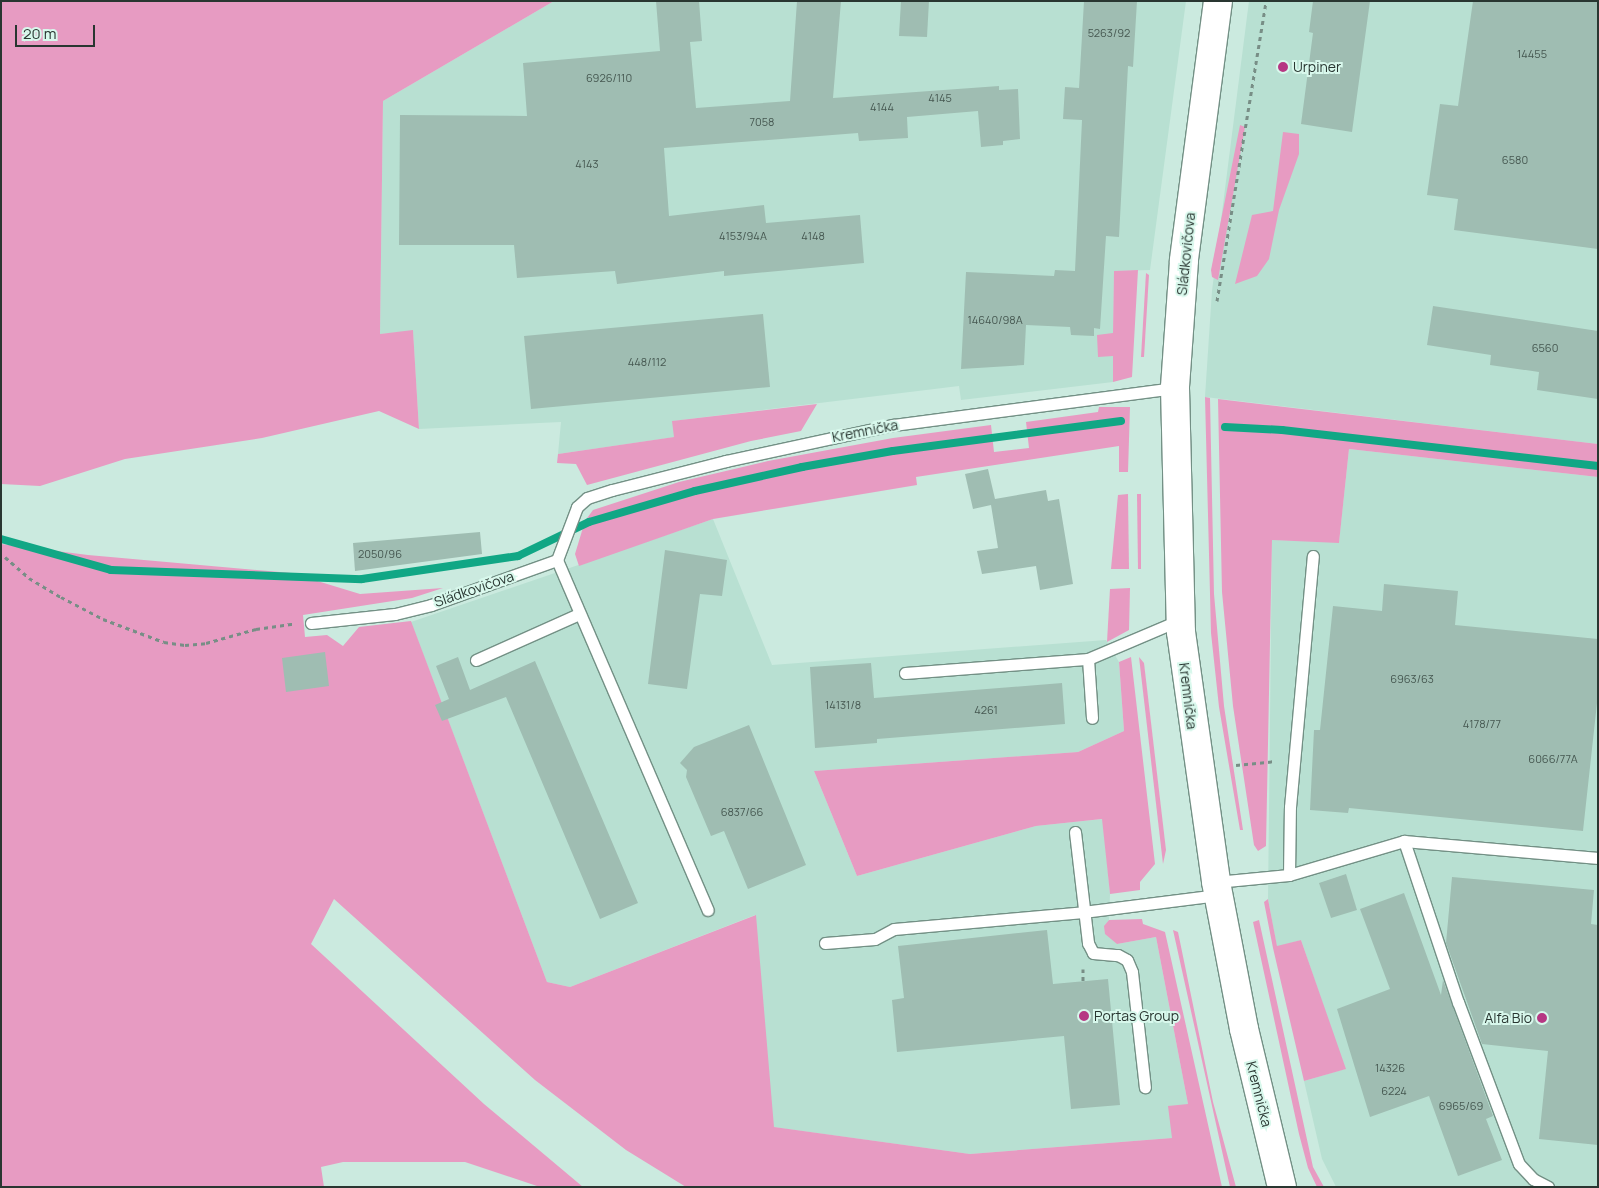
<!DOCTYPE html>
<meta charset="utf-8">
<style>
body{margin:0}
#map{position:relative;width:1599px;height:1188px;overflow:hidden;background:#cbeadf;font-family:Manrope,sans-serif}
div>[style]{position:absolute}
.built>*{inset:0;background:#b8e0d2}
.green>*{inset:0;background:#e79bc2}
.stream>*{height:8px;margin:-4px;padding:0 4px;transform-origin:4px;border-radius:4px;background:#11a785}
.building>*{inset:0;background:#9fbdb2}
.path>*{height:3px;margin-top:-1.5px;transform-origin:0;background:repeating-linear-gradient(90deg,#788e86 0 4px,transparent 0 8px)}
.roads{filter:drop-shadow(1px 0 #739085) drop-shadow(-1px 0 #739085) drop-shadow(0 1px #739085) drop-shadow(0 -1px #739085)}
.service>*{height:11px;margin:-5.5px;padding:0 5.5px;transform-origin:5.5px;border-radius:5.5px;background:#fff}
.secondary>*{height:28px;margin:-14px;padding:0 14px;transform-origin:14px;border-radius:14px;background:#fff}
.dots>*{width:14px;height:14px;translate:-50% -50%;box-sizing:border-box;border:2px solid #d8f8ec;border-radius:50%}
span{translate:-50% -50%;white-space:nowrap;text-align:center;line-height:1.15;-webkit-text-stroke:4px #d8f8ec;paint-order:stroke}
.number-label{font-size:11px;color:#465851}
.number-label span{-webkit-text-stroke-width:0}
.poi-label{font-size:14px;color:#293631}
.left{translate:0 -50%;text-align:left}
.right{translate:-100% -50%;text-align:right}
.street-label{font-size:14px;color:#293631}
.frame{position:absolute;inset:0;border:2px solid #293631;pointer-events:none}
.scale{position:absolute;left:15px;top:25px;width:80px;height:22px;box-sizing:border-box;border:2px solid #293631;border-top:0;padding-left:6px;font-size:15px;line-height:18px;white-space:nowrap;color:#293631;-webkit-text-stroke:4px #d8f8ec;paint-order:stroke}
</style>
<div id="map">
<div class="built">
<i style="clip-path:polygon(554px 1px,1186px 1px,1150px 270px,1114px 271px,1113px 382px,961px 400px,959px 386px,673px 421px,675px 437px,558px 454px,561px 422px,419px 429px,413px 331px,380px 334px,383px 101px)"></i>
<i style="clip-path:polygon(1249px 1px,1598px 1px,1598px 444px,1205px 397px,1212px 291px)"></i>
<i style="clip-path:polygon(1349px 449px,1598px 477px,1598px 1187px,1336px 1187px,1322px 1159px,1304px 1081px,1345px 1069px,1301px 940px,1277px 947px,1268px 899px,1272px 540px,1339px 542px)"></i>
<i style="clip-path:polygon(713px 519px,772px 665px,1106px 640px,1119px 662px,1124px 731px,1078px 752px,814px 771px,857px 876px,1036px 826px,1103px 819px,1110px 894px,1109px 920px,1105px 926px,1117px 944px,1156px 937px,1188px 1104px,1172px 1138px,970px 1154px,773px 1127px,755px 915px,570px 987px,547px 982px,411px 622px)"></i>
</div>
<div class="green">
<i style="clip-path:polygon(1px 1px,554px 1px,383px 101px,380px 334px,413px 330px,419px 429px,379px 411px,262px 438px,125px 459px,40px 486px,1px 484px)"></i>
<i style="clip-path:polygon(1240px 125px,1245px 127px,1218px 280px,1212px 277px,1211px 270px)"></i>
<i style="clip-path:polygon(1283px 132px,1299px 134px,1299px 154px,1279px 210px,1269px 259px,1257px 276px,1235px 284px,1252px 215px,1273px 211px)"></i>
<i style="clip-path:polygon(1138px 270px,1132px 377px,1113px 382px,1113px 356px,1098px 357px,1097px 335px,1113px 333px,1114px 271px)"></i>
<i style="clip-path:polygon(1146px 273px,1149px 275px,1144px 357px,1141px 357px)"></i>
<i style="clip-path:polygon(1205px 397px,1210px 398px,1214px 594px,1224px 706px,1243px 830px,1240px 830px,1219px 707px,1211px 633px)"></i>
<i style="clip-path:polygon(1218px 399px,1598px 444px,1598px 477px,1349px 449px,1339px 543px,1272px 540px,1266px 846px,1258px 851px,1254px 845px,1233px 706px,1222px 592px)"></i>
<i style="clip-path:polygon(817px 404px,801px 431px,751px 441px,587px 485px,576px 464px,557px 463px,558px 454px,674px 437px,672px 421px)"></i>
<i style="clip-path:polygon(1099px 407px,1130px 407px,1128px 472px,1119px 472px,1119px 446px,916px 477px,917px 485px,713px 519px,579px 566px,575px 554px,585px 521px,593px 510px,679px 482px,768px 461px,893px 438px,991px 425px,994px 452px,1029px 448px,1026px 422px,1098px 412px)"></i>
<i style="clip-path:polygon(1128px 494px,1129px 569px,1111px 569px,1118px 495px)"></i>
<i style="clip-path:polygon(1137px 494px,1141px 494px,1141px 569px,1138px 569px)"></i>
<i style="clip-path:polygon(1px 544px,88px 555px,291px 573px,360px 594px,443px 588px,412px 598px,303px 615px,305px 637px,327px 635px,343px 646px,359px 627px,411px 621px,547px 982px,570px 987px,756px 915px,774px 1127px,970px 1154px,1172px 1138px,1168px 1106px,1188px 1104px,1156px 937px,1117px 944px,1105px 934px,1104px 926px,1109px 920px,1142px 919px,1143px 924px,1165px 932px,1222px 1187px,686px 1187px,626px 1150px,535px 1080px,334px 899px,311px 944px,484px 1104px,583px 1187px,540px 1187px,465px 1162px,343px 1162px,321px 1167px,324px 1187px,1px 1187px)"></i>
<i style="clip-path:polygon(1130px 588px,1129px 630px,1107px 642px,1110px 589px)"></i>
<i style="clip-path:polygon(1131px 657px,1155px 864px,1140px 882px,1140px 890px,1110px 894px,1102px 819px,1036px 826px,857px 876px,814px 771px,1078px 752px,1124px 731px,1119px 662px)"></i>
<i style="clip-path:polygon(1139px 657px,1144px 663px,1166px 850px,1163px 864px)"></i>
<i style="clip-path:polygon(1268px 899px,1277px 946px,1301px 940px,1346px 1069px,1304px 1081px,1273px 948px,1264px 902px)"></i>
<i style="clip-path:polygon(1259px 920px,1313px 1167px,1324px 1187px,1317px 1187px,1308px 1168px,1299px 1134px,1253px 922px)"></i>
<i style="clip-path:polygon(1173px 930px,1178px 932px,1213px 1102px,1236px 1187px,1230px 1187px)"></i>
</div>
<div class="stream">
<i style="left:1225px;top:427px;width:57px;rotate:3deg"></i>
<i style="left:1282px;top:430px;width:318px;rotate:6.5deg"></i>
<i style="left:1px;top:539px;width:114px;rotate:15.7deg"></i>
<i style="left:111px;top:570px;width:251px;rotate:2.1deg"></i>
<i style="left:362px;top:579px;width:158px;rotate:-8.4deg"></i>
<i style="left:518px;top:556px;width:79px;rotate:-25.6deg"></i>
<i style="left:589px;top:522px;width:110px;rotate:-16.3deg"></i>
<i style="left:695px;top:491px;width:110px;rotate:-12.6deg"></i>
<i style="left:802px;top:467px;width:92px;rotate:-10deg"></i>
<i style="left:893px;top:451px;width:230px;rotate:-7.5deg"></i>
</div>
<div class="building">
<i style="clip-path:polygon(656px 1px,699px 1px,702px 41px,690px 42px,696px 108px,790px 101px,797px 1px,841px 1px,833px 98px,999px 86px,999px 90px,1018px 89px,1020px 139px,1003px 141px,1003px 145px,981px 147px,978px 111px,907px 117px,908px 138px,859px 141px,858px 133px,664px 148px,669px 216px,764px 205px,766px 223px,860px 215px,864px 263px,724px 276px,724px 271px,617px 284px,615px 271px,517px 278px,514px 245px,399px 245px,400px 115px,527px 116px,523px 63px,660px 51px)"></i>
<i style="clip-path:polygon(901px 1px,929px 1px,927px 37px,899px 36px)"></i>
<i style="clip-path:polygon(1084px 1px,1137px 1px,1133px 67px,1128px 66px,1119px 237px,1106px 236px,1100px 329px,1094px 328px,1094px 336px,1071px 335px,1070px 327px,1026px 325px,1024px 365px,961px 369px,966px 272px,1054px 276px,1055px 270px,1075px 271px,1082px 120px,1063px 119px,1065px 87px,1079px 88px)"></i>
<i style="clip-path:polygon(1313px 1px,1370px 1px,1352px 132px,1301px 124px,1313px 33px,1309px 32px)"></i>
<i style="clip-path:polygon(1473px 1px,1598px 1px,1598px 249px,1454px 230px,1458px 199px,1427px 195px,1440px 104px,1458px 106px)"></i>
<i style="clip-path:polygon(1433px 306px,1598px 331px,1598px 399px,1537px 390px,1539px 372px,1490px 365px,1491px 355px,1427px 345px)"></i>
<i style="clip-path:polygon(763px 314px,770px 387px,531px 409px,524px 336px)"></i>
<i style="clip-path:polygon(988px 469px,995px 499px,1046px 490px,1048px 501px,1059px 499px,1073px 584px,1040px 590px,1036px 566px,982px 574px,977px 551px,998px 548px,991px 505px,973px 509px,965px 474px)"></i>
<i style="clip-path:polygon(480px 532px,482px 554px,355px 571px,353px 543px)"></i>
<i style="clip-path:polygon(665px 550px,727px 560px,722px 596px,700px 594px,687px 689px,648px 684px)"></i>
<i style="clip-path:polygon(1384px 584px,1458px 591px,1455px 625px,1598px 639px,1598px 694px,1583px 831px,1349px 808px,1348px 813px,1310px 810px,1314px 730px,1320px 730px,1333px 606px,1382px 611px)"></i>
<i style="clip-path:polygon(325px 652px,329px 686px,286px 692px,282px 658px)"></i>
<i style="clip-path:polygon(458px 657px,470px 690px,535px 661px,638px 903px,600px 919px,506px 697px,442px 721px,435px 705px,449px 699px,436px 666px)"></i>
<i style="clip-path:polygon(871px 663px,874px 698px,1062px 683px,1065px 724px,877px 739px,877px 743px,815px 748px,810px 667px)"></i>
<i style="clip-path:polygon(749px 725px,806px 865px,748px 889px,724px 831px,711px 836px,686px 777px,687px 770px,680px 763px,694px 747px)"></i>
<i style="clip-path:polygon(1346px 874px,1357px 910px,1331px 918px,1319px 883px)"></i>
<i style="clip-path:polygon(1452px 877px,1594px 890px,1591px 924px,1598px 925px,1598px 1145px,1539px 1139px,1548px 1051px,1482px 1044px,1446px 943px)"></i>
<i style="clip-path:polygon(1404px 893px,1441px 995px,1443px 980px,1493px 1116px,1486px 1119px,1502px 1160px,1458px 1176px,1429px 1096px,1370px 1117px,1337px 1009px,1390px 989px,1360px 909px)"></i>
<i style="clip-path:polygon(1047px 930px,1053px 984px,1108px 979px,1120px 1105px,1071px 1109px,1064px 1036px,897px 1052px,892px 1000px,904px 998px,898px 946px)"></i>
</div>
<div class="path">
<i style="left:1217px;top:301px;width:304px;rotate:-80.7deg"></i>
<i style="left:5px;top:557px;width:32px;rotate:41deg"></i>
<i style="left:29px;top:578px;width:37px;rotate:31deg"></i>
<i style="left:61px;top:597px;width:47px;rotate:27.6deg"></i>
<i style="left:103px;top:619px;width:65px;rotate:20.7deg"></i>
<i style="left:164px;top:642px;width:21px;rotate:8deg"></i>
<i style="left:185px;top:645px;width:21px;rotate:-5deg"></i>
<i style="left:206px;top:643px;width:52px;rotate:-15.6deg"></i>
<i style="left:256px;top:629px;width:37px;rotate:-8deg"></i>
<i style="left:1236px;top:765px;width:40px;rotate:-5.7deg"></i>
<i style="left:1083px;top:969px;width:12px;rotate:90deg"></i>
</div>
<div class="roads">
<div class="service">
<i style="left:557px;top:560px;width:381px;rotate:66.7deg"></i>
<i style="left:311px;top:623px;width:84px;rotate:-6.1deg"></i>
<i style="left:395px;top:614px;width:37px;rotate:-14deg"></i>
<i style="left:431px;top:605px;width:134px;rotate:-19.7deg"></i>
<i style="left:557px;top:560px;width:57px;rotate:-69.3deg"></i>
<i style="left:577px;top:507px;width:13px;rotate:-42deg"></i>
<i style="left:587px;top:498px;width:26px;rotate:-18deg"></i>
<i style="left:612px;top:490px;width:118px;rotate:-14.3deg"></i>
<i style="left:726px;top:461px;width:171px;rotate:-12.2deg"></i>
<i style="left:893px;top:425px;width:284px;rotate:-7.5deg"></i>
<i style="left:1088px;top:659px;width:59px;rotate:86.1deg"></i>
<i style="left:476px;top:660px;width:113px;rotate:-24.1deg"></i>
<i style="left:905px;top:673px;width:184px;rotate:-4.4deg"></i>
<i style="left:1088px;top:659px;width:100px;rotate:-23deg"></i>
<i style="left:1075px;top:832px;width:112px;rotate:83.3deg"></i>
<i style="left:1088px;top:943px;width:11px;rotate:63deg"></i>
<i style="left:1093px;top:953px;width:25px;rotate:5deg"></i>
<i style="left:1118px;top:955px;width:10px;rotate:29deg"></i>
<i style="left:1127px;top:960px;width:13px;rotate:67deg"></i>
<i style="left:1132px;top:972px;width:116px;rotate:83.6deg"></i>
<i style="left:1404px;top:841px;width:170px;rotate:71.5deg"></i>
<i style="left:1458px;top:1002px;width:173px;rotate:69.4deg"></i>
<i style="left:1519px;top:1164px;width:21px;rotate:47deg"></i>
<i style="left:1533px;top:1179px;width:17px;rotate:28deg"></i>
<i style="left:1289px;top:875px;width:68px;rotate:-89.2deg"></i>
<i style="left:1290px;top:807px;width:252px;rotate:-84.8deg"></i>
<i style="left:1216px;top:882px;width:73px;rotate:-5.5deg"></i>
<i style="left:1289px;top:875px;width:120px;rotate:-16.5deg"></i>
<i style="left:1404px;top:841px;width:195px;rotate:5deg"></i>
<i style="left:825px;top:943px;width:50px;rotate:-4.6deg"></i>
<i style="left:875px;top:939px;width:21px;rotate:-28deg"></i>
<i style="left:894px;top:929px;width:190px;rotate:-5.1deg"></i>
<i style="left:1083px;top:912px;width:136px;rotate:-7.2deg"></i>
</div>
<div class="secondary">
<i style="left:1218px;top:1px;width:262px;rotate:97.5deg"></i>
<i style="left:1184px;top:261px;width:127px;rotate:94.1deg"></i>
<i style="left:1175px;top:388px;width:244px;rotate:88.6deg"></i>
<i style="left:1181px;top:632px;width:252px;rotate:82deg"></i>
<i style="left:1216px;top:882px;width:150px;rotate:79.2deg"></i>
<i style="left:1244px;top:1029px;width:163px;rotate:76.5deg"></i>
</div>
</div>
<div class="dots">
<i style="left:1283px;top:67px;background:#b63783"></i>
<i style="left:1084px;top:1016px;background:#b63783"></i>
<i style="left:1542px;top:1018px;background:#b63783"></i>
</div>
<div class="number-label">
<span style="left:1109px;top:33px">5263/92</span>
<span style="left:1532px;top:54px">14455</span>
<span style="left:609px;top:78px">6926/110</span>
<span style="left:940px;top:98px">4145</span>
<span style="left:882px;top:107px">4144</span>
<span style="left:762px;top:122px">7058</span>
<span style="left:1515px;top:160px">6580</span>
<span style="left:587px;top:164px">4143</span>
<span style="left:743px;top:236px">4153/94A</span>
<span style="left:813px;top:236px">4148</span>
<span style="left:995px;top:320px">14640/98A</span>
<span style="left:1545px;top:348px">6560</span>
<span style="left:647px;top:362px">448/112</span>
<span style="left:380px;top:554px">2050/96</span>
<span style="left:1412px;top:679px">6963/63</span>
<span style="left:843px;top:705px">14131/8</span>
<span style="left:986px;top:710px">4261</span>
<span style="left:1482px;top:724px">4178/77</span>
<span style="left:1553px;top:759px">6066/77A</span>
<span style="left:742px;top:812px">6837/66</span>
<span style="left:1390px;top:1068px">14326</span>
<span style="left:1394px;top:1091px">6224</span>
<span style="left:1461px;top:1106px">6965/69</span>
</div>
<div class="poi-label">
<span class="left" style="left:1293px;top:67px">Urpiner</span>
<span class="left" style="left:1094px;top:1016px">Portas Group</span>
<span class="right" style="left:1532px;top:1018px">Alfa Bio</span>
</div>
<div class="street-label">
<span style="left:1186px;top:254px;rotate:-84deg">Sládkovičova</span>
<span style="left:865px;top:431px;rotate:-11deg">Kremnička</span>
<span style="left:474px;top:589px;rotate:-19deg">Sládkovičova</span>
<span style="left:1188px;top:696px;rotate:83deg">Kremnička</span>
<span style="left:1259px;top:1094px;rotate:76deg">Kremnička</span>
</div>
<div class="frame"></div>
<div class="scale">20 m</div>
</div>
